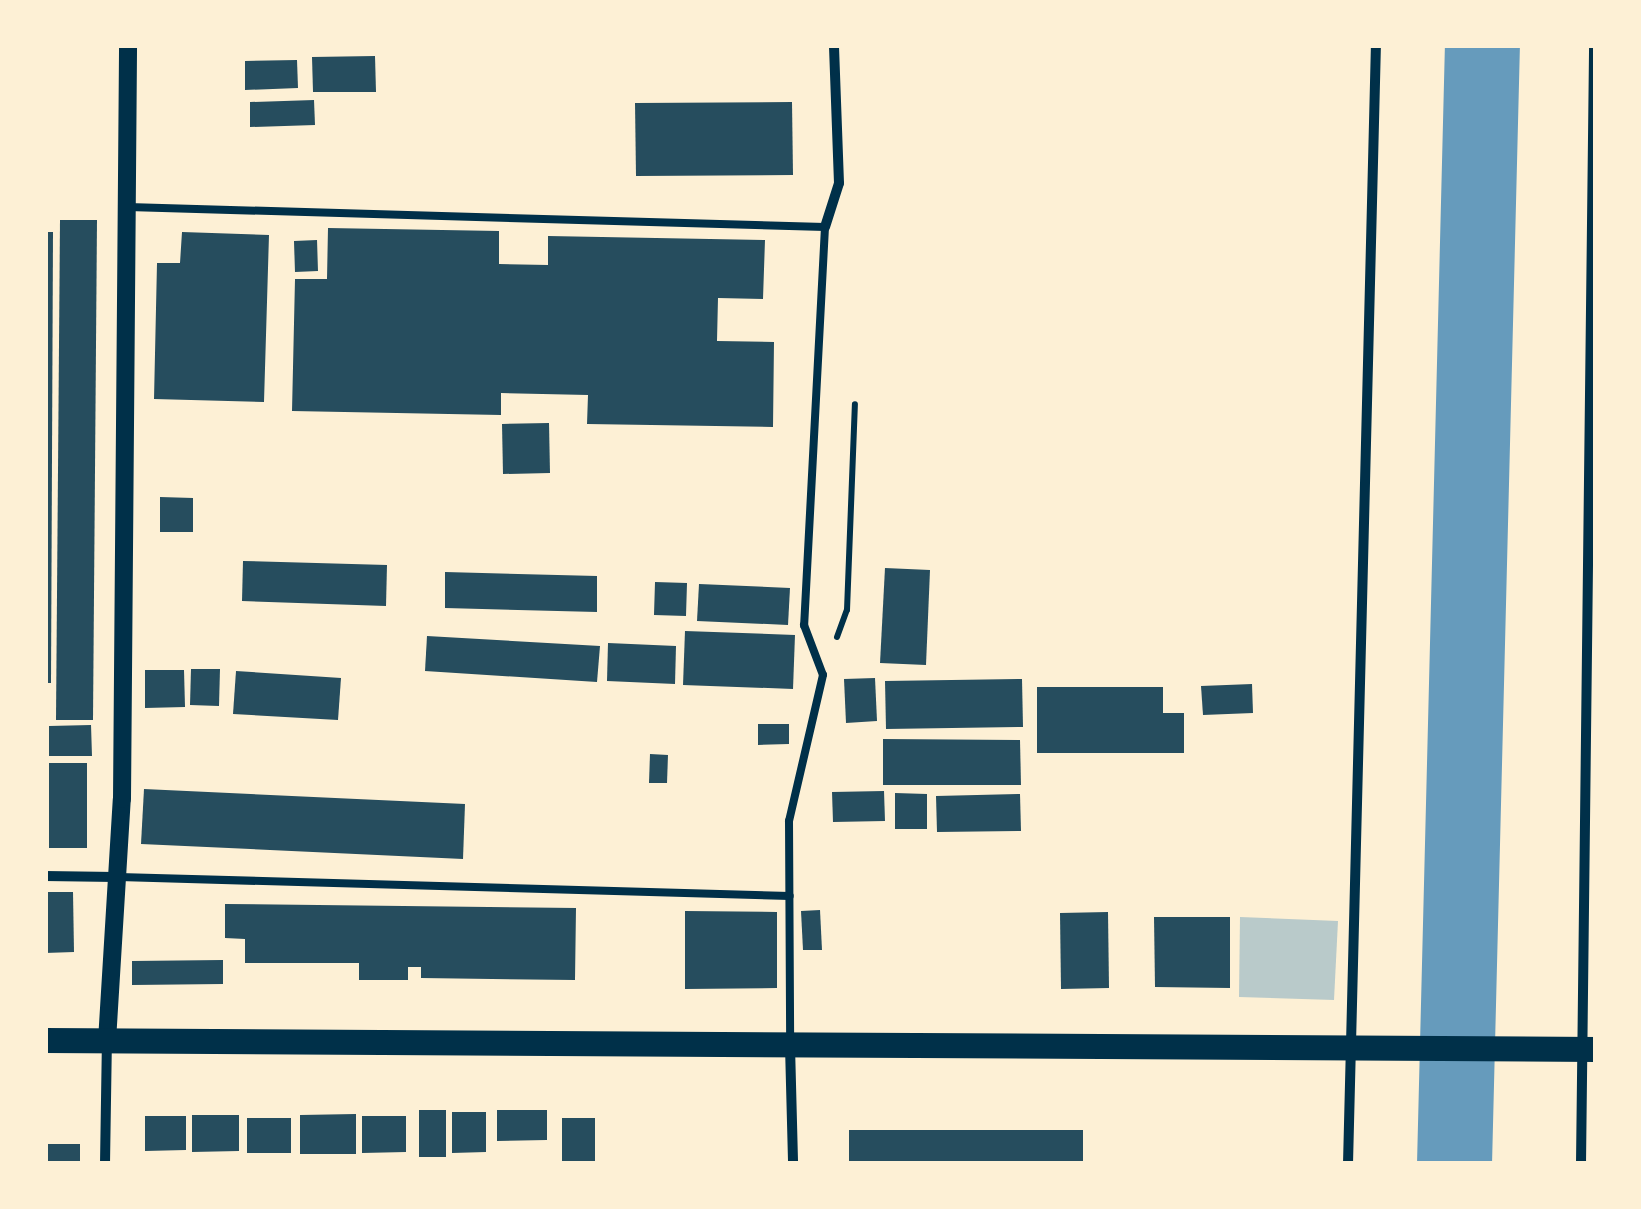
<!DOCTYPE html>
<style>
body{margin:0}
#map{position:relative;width:1641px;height:1209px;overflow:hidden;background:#fdf0d5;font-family:Karla,sans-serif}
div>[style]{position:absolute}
.green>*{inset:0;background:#b9caca}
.river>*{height:75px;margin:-37.5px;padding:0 37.5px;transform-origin:37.5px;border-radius:37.5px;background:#669bbc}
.building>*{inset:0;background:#264d5e}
.path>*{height:6px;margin:-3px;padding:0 3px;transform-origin:3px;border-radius:3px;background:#003049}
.service>*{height:8px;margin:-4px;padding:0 4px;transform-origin:4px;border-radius:4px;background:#003049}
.minor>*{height:10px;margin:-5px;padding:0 5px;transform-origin:5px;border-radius:5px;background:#003049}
.tertiary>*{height:18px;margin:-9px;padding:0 9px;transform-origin:9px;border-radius:9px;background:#003049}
.primary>*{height:25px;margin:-12.5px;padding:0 12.5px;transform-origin:12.5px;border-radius:12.5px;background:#003049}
span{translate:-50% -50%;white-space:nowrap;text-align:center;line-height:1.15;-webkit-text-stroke:8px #fdf0d5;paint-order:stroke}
.frame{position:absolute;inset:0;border:48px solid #fdf0d5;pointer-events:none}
</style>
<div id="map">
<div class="green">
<i style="clip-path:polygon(1240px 917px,1338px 921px,1334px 1000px,1239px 997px)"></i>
</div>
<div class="river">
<i style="left:1454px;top:1164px;width:1119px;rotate:-88.57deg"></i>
</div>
<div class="building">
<i style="clip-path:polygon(375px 56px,376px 92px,313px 92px,312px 57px)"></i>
<i style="clip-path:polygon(297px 60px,298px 88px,245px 90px,245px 61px)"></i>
<i style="clip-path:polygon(314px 100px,315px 125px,250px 127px,250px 102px)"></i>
<i style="clip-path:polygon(792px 102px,793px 175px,636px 176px,635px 103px)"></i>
<i style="clip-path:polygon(60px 220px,97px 220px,93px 720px,56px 720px)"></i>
<i style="clip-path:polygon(328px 228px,499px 231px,499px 264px,548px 265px,548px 236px,765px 240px,763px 299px,718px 298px,717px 341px,774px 342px,773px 427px,587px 424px,588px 395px,501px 393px,501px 415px,292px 411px,295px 279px,327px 279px)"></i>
<i style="clip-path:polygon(45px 232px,53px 232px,51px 683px,45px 683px)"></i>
<i style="clip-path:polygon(182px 232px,269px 235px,264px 402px,154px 399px,157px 263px,180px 263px)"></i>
<i style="clip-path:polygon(317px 240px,318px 271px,295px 272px,294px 241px)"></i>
<i style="clip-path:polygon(549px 423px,550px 473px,503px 474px,502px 424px)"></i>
<i style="clip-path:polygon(160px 497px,193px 498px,193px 532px,160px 532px)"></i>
<i style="clip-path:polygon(243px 561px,387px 565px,386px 606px,242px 601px)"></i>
<i style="clip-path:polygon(885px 568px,930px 570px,926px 665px,880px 663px)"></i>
<i style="clip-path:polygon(445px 572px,597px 576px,597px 612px,445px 608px)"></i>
<i style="clip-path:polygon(655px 582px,687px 583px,686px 616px,654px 615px)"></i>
<i style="clip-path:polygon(699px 584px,790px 588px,788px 625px,697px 621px)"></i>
<i style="clip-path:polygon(685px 631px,795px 635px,793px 689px,683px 685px)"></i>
<i style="clip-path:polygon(427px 636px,600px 646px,597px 682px,425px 671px)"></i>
<i style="clip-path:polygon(608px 643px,676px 646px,675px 684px,607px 681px)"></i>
<i style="clip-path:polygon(191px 669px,220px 669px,219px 706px,190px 705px)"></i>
<i style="clip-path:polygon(145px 670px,184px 670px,185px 707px,145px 708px)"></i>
<i style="clip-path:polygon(236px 671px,341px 678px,338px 720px,233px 714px)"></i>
<i style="clip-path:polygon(875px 678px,877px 721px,846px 723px,844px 679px)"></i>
<i style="clip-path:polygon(1022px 679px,1023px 727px,886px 729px,885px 681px)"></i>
<i style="clip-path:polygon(1252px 684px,1253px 713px,1203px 715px,1201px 686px)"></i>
<i style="clip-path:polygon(1037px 687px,1163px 687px,1163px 713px,1184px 713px,1184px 753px,1037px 753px)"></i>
<i style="clip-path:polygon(758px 724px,789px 724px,789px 744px,758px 745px)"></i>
<i style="clip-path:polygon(91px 725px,92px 756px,49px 756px,49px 726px)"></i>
<i style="clip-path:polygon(883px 739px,1020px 740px,1021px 785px,883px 785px)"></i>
<i style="clip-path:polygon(650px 754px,668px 755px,667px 783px,649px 783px)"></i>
<i style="clip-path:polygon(49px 763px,87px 763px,87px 848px,49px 848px)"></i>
<i style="clip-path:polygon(144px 789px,465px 804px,463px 859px,141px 844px)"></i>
<i style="clip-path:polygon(884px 791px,885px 821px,833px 822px,832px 792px)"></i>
<i style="clip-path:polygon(895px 793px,927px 794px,927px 829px,895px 829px)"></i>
<i style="clip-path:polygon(1020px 794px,1021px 831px,937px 832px,936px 796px)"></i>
<i style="clip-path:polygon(45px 892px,73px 892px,74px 952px,45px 953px)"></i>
<i style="clip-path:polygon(225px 904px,576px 908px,575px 980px,421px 978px,421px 967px,408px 967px,408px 980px,359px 980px,359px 963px,245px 963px,245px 939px,225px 938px)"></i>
<i style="clip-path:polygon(820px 910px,822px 950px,803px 950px,801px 911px)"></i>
<i style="clip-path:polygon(685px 911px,777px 912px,777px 988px,685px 989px)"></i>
<i style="clip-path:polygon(1108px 912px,1109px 988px,1061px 989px,1060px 913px)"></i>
<i style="clip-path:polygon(1154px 917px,1230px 917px,1230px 988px,1155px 987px)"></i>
<i style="clip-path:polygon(223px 960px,223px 984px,132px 985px,132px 961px)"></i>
<i style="clip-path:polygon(419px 1110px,446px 1110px,446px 1157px,419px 1157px)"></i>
<i style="clip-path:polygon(497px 1110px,547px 1110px,547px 1140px,497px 1141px)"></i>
<i style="clip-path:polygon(452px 1112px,486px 1112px,486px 1152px,452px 1153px)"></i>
<i style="clip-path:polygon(356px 1114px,356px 1154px,300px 1154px,300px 1115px)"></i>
<i style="clip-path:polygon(192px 1115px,239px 1115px,239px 1151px,192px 1152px)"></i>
<i style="clip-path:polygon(145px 1116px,186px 1116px,186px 1150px,145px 1151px)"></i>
<i style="clip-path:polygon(362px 1116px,406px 1116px,406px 1152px,362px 1153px)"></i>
<i style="clip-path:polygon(247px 1118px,291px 1118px,291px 1153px,247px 1153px)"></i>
<i style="clip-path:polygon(562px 1118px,595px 1118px,595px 1164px,562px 1164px)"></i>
<i style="clip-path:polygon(849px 1130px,1083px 1130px,1083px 1164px,849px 1164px)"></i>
<i style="clip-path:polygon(45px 1144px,80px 1144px,80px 1164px,45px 1164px)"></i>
</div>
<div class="path">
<i style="left:837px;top:637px;width:29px;rotate:-70deg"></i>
<i style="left:847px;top:610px;width:206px;rotate:-87.8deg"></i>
</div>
<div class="service">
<i style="left:128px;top:207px;width:697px;rotate:1.64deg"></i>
<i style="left:825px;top:227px;width:399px;rotate:93deg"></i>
<i style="left:804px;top:625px;width:53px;rotate:69.2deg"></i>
<i style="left:823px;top:675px;width:150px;rotate:103.1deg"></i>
<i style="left:789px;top:821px;width:219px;rotate:89.7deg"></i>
<i style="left:119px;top:877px;width:671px;rotate:1.62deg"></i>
</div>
<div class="minor">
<i style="left:825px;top:227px;width:46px;rotate:-72.3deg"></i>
<i style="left:839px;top:183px;width:138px;rotate:-92.1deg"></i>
<i style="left:45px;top:876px;width:70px;rotate:0.8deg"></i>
<i style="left:790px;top:1046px;width:118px;rotate:88.5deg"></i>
<i style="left:105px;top:1164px;width:123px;rotate:-89.1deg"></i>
<i style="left:1348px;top:1164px;width:1119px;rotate:-88.57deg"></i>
<i style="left:1581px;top:1164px;width:1119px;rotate:-89.33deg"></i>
</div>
<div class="tertiary">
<i style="left:107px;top:1041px;width:242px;rotate:-86.5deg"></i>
<i style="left:122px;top:799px;width:754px;rotate:-89.54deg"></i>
</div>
<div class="primary">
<i style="left:45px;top:1040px;width:1551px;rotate:0.33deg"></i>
</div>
<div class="frame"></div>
</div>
